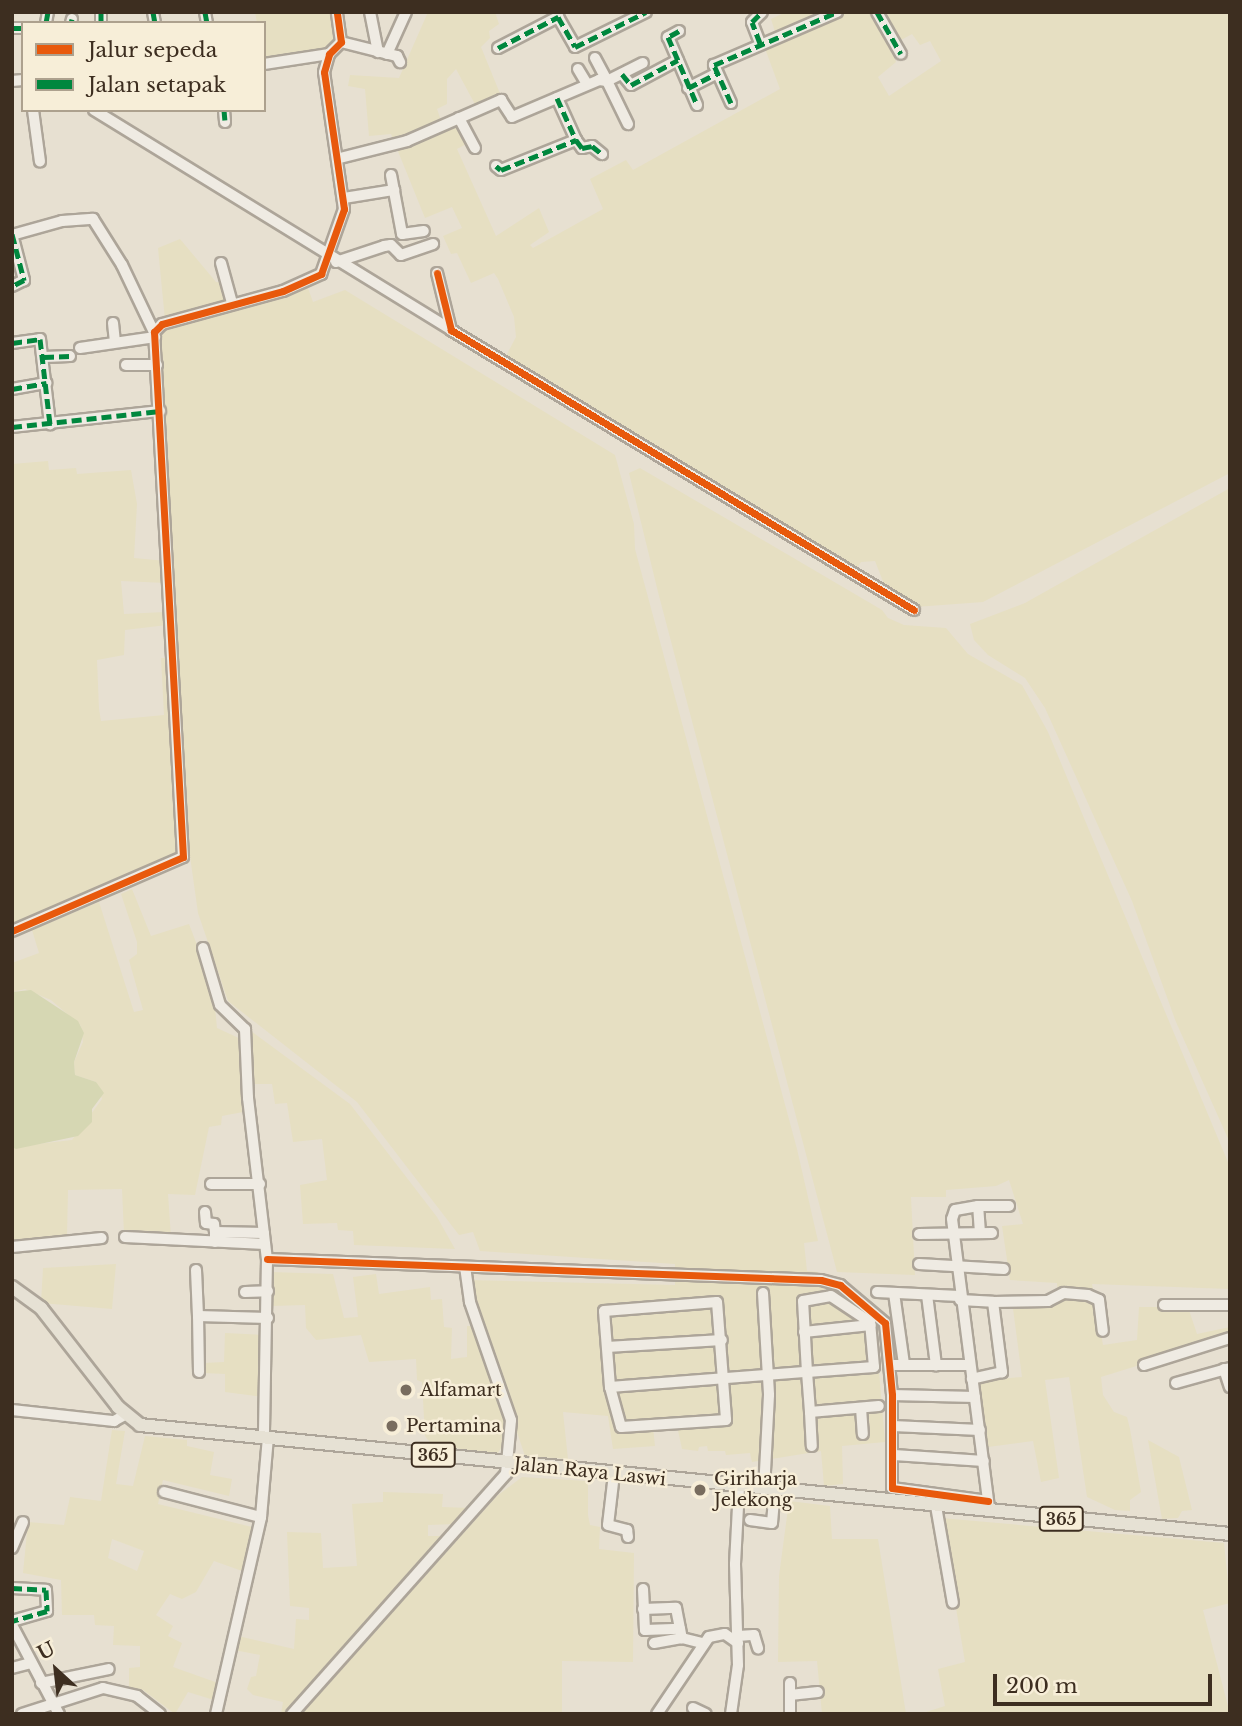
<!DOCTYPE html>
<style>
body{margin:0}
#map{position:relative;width:1242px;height:1726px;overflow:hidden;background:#e7e0d1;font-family:"Libre Baskerville",serif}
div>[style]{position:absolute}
.farmland>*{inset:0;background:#e6dfc2}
.green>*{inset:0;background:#d6d7b3}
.roads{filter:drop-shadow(2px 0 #ada599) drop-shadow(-2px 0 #ada599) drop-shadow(0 2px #ada599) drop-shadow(0 -2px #ada599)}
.minor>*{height:10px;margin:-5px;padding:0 5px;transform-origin:5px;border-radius:5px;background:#efebe3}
.major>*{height:12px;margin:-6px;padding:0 6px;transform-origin:6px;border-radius:6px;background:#e6e1d4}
.quiet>*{height:5px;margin-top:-2.5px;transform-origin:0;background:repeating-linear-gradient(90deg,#00873e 0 10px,transparent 0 15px)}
.cycleway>*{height:7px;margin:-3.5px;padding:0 3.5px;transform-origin:3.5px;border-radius:3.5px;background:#e8590c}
.dots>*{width:19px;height:19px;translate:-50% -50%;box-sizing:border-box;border:4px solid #f7eed8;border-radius:50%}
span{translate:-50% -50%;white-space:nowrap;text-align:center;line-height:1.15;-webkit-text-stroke:5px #f7eed8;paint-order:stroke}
.shield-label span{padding:2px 5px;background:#f7eed8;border:2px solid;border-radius:5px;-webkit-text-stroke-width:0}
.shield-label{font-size:16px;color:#3d2e20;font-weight:700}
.poi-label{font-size:18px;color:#3d2e20}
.left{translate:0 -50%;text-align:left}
.street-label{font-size:18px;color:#3d2e20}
.frame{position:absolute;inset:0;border:14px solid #3d2e20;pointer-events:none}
.legend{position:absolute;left:21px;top:21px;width:245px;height:91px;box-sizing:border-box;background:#f7eed8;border:2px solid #ada18e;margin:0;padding:9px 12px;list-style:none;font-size:21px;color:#3d2e20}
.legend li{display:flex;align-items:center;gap:14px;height:35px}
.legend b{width:35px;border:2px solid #ada18e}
.north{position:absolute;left:21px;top:1635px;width:70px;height:70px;-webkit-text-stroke:5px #f7eed8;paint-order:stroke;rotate:333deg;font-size:19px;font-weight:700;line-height:28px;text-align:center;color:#3d2e20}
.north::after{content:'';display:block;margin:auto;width:24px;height:32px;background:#3d2e20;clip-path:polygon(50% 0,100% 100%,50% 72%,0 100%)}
.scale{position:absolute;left:993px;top:1674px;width:219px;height:32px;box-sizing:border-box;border:4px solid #3d2e20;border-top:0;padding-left:9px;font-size:21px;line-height:24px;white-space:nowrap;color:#3d2e20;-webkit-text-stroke:5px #f7eed8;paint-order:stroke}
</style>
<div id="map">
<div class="farmland">
<i style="clip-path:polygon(255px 12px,333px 12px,336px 41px,329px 51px,264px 61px,264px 23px,257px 23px)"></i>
<i style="clip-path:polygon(evenodd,428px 12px,495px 12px,499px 24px,489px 31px,490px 38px,481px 47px,501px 96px,477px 108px,456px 69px,447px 79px,447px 104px,437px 109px,443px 126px,458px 123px,468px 143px,457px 149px,496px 236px,539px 208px,549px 232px,530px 245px,533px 248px,603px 209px,590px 179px,626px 160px,633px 170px,780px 89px,763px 43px,777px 38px,771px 19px,786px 12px,1230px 12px,1230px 473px,983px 602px,915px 607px,884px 584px,875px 561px,861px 562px,855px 571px,506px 356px,516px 337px,514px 317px,498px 279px,494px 273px,471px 283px,457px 253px,451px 254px,443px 236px,462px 228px,452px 207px,425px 218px,391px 134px,369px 136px,365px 89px,348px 86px,350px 75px,399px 78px,428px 12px,912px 34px,920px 45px,930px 41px,941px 61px,889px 96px,878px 77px,896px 62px,890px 46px,912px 34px)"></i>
<i style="clip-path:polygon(180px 239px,216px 282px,225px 283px,230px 302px,165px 320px,158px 248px)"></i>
<i style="clip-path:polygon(308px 288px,313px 302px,345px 290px,615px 455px,634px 524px,635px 549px,797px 1149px,818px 1241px,804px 1243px,807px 1271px,818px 1272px,824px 1289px,849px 1301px,875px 1324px,885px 1442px,842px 1446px,843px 1484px,824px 1486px,821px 1451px,752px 1462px,750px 1453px,726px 1455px,725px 1451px,708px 1451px,707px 1446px,699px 1447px,698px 1451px,682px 1449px,677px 1426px,653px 1427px,655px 1446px,613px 1449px,608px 1416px,563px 1412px,568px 1459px,525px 1456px,466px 1280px,675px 1285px,675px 1264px,480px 1251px,473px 1232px,459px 1235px,357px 1102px,228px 1001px,198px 913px,188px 842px,160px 336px,164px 331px)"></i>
<i style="clip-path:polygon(48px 461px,49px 470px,76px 468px,77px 474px,131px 470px,137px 504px,134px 558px,166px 561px,166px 583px,121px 581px,124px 614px,165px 612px,167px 625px,125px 630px,124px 655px,97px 660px,99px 709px,101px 721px,164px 715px,161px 658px,171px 658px,179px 858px,12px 928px,12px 464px)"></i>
<i style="clip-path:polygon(640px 468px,882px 610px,888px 618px,904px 625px,946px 628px,968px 654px,1022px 685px,1048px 732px,1230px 1167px,1230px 1289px,1092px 1284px,1103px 1345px,1137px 1340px,1139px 1307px,1188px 1307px,1197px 1334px,1230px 1327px,1230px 1337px,1101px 1377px,1103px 1395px,1114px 1412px,1127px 1417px,1130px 1429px,1141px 1492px,1130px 1500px,1130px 1511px,1115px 1510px,1087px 1497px,1069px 1377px,1045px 1380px,1059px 1478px,1041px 1482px,1033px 1441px,988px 1447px,979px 1381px,1022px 1377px,1012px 1301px,1058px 1295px,1057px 1283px,1010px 1280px,1002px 1226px,1023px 1224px,1009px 1180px,996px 1186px,946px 1190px,946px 1197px,911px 1197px,915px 1275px,837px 1272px,658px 592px,629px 473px)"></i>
<i style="clip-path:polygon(1230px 488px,1230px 1143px,1176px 1022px,1132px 901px,1045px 708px,1025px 678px,988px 655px,974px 640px,970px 624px,1025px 603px)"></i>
<i style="clip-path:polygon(132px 889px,151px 936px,189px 924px,213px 987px,217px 1028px,243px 1040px,248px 1111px,222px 1116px,221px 1125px,209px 1127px,195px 1195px,168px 1194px,171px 1237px,124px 1234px,122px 1189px,68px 1190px,67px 1235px,12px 1244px,12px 1147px,72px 1140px,102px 1099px,96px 1082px,75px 1075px,74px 1062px,83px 1042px,81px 1026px,51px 1000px,25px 989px,12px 992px,12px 963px,39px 953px,32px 930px,99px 902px,134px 1012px,143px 1010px,129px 960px,137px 954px,137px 942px,121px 894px)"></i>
<i style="clip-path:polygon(251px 1031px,350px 1104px,437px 1217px,455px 1249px,354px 1245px,353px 1231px,338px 1230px,337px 1223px,303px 1224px,300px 1185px,327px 1180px,322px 1139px,293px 1142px,287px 1103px,275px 1104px,272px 1084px,250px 1084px)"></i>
<i style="clip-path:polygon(116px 1264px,112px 1309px,41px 1303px,43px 1268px)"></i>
<i style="clip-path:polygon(270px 1272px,333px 1274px,344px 1318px,358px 1317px,353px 1277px,376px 1274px,379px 1294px,430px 1287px,431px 1300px,442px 1299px,444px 1327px,452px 1328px,451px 1359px,467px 1357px,467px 1326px,475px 1326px,506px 1408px,508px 1438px,497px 1454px,432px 1445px,425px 1436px,422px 1382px,417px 1380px,416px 1359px,369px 1362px,361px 1335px,316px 1340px,306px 1328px,305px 1305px,272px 1306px)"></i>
<i style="clip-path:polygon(225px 1333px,265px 1335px,263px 1397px,225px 1392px,225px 1374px,204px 1373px,204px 1363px,224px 1362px)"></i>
<i style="clip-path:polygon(evenodd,112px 1430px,125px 1431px,116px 1484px,133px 1486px,145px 1436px,187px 1440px,187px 1446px,214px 1452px,210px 1475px,232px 1479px,229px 1496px,163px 1480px,158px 1504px,256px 1528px,245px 1572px,214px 1561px,196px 1592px,182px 1599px,170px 1594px,156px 1615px,173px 1626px,168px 1636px,182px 1643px,173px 1667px,218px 1683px,214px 1700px,188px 1692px,175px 1714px,143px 1690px,129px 1687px,129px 1668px,140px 1667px,140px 1646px,113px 1645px,114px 1626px,95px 1625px,94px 1615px,62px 1615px,61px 1580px,23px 1573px,28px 1522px,64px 1525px,70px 1497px,101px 1501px,112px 1430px,112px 1539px,144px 1551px,137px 1571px,108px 1558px,112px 1539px)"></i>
<i style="clip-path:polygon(1148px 1440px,1179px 1457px,1192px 1510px,1182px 1511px,1178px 1518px,1162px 1519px)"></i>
<i style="clip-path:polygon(522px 1477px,588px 1481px,588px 1515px,590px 1525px,600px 1527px,599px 1549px,634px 1553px,633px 1662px,562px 1661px,562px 1714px,301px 1714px,497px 1496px)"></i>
<i style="clip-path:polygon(383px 1492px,443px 1494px,442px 1507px,469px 1508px,455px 1524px,428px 1525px,428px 1536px,444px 1536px,323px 1674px,287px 1714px,281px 1714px,283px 1702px,253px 1695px,247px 1689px,251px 1677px,256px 1676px,260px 1655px,234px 1650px,238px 1636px,294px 1649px,296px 1619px,309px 1620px,309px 1608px,290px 1606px,287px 1532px,321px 1533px,323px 1568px,357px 1566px,352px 1504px,383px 1502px)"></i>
<i style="clip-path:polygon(789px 1501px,830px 1506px,832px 1539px,878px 1539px,906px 1714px,822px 1714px,817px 1661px,778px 1662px,779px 1576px)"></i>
<i style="clip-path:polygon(941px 1518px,1224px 1543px,1230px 1603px,1203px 1610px,1230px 1714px,920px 1714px,945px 1706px,938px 1669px,965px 1662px)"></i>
</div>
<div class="green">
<i style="clip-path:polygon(31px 990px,78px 1021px,84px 1033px,74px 1062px,75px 1075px,96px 1082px,104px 1093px,92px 1109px,92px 1122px,78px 1136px,16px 1149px,12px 1147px,12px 992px)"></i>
</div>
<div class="roads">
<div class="minor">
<i style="left:101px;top:12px;width:11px;rotate:90deg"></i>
<i style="left:153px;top:12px;width:11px;rotate:80deg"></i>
<i style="left:205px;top:12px;width:11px;rotate:80deg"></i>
<i style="left:370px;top:12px;width:41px;rotate:78.7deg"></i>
<i style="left:877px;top:12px;width:48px;rotate:60.3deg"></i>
<i style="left:46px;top:23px;width:11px;rotate:-80deg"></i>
<i style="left:71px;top:23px;width:4px;rotate:-76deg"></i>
<i style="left:12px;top:28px;width:11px"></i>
<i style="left:679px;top:31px;width:13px;rotate:151deg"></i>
<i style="left:668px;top:37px;width:74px;rotate:66.9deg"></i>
<i style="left:341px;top:42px;width:58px;rotate:14deg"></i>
<i style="left:397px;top:56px;width:7px;rotate:63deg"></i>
<i style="left:760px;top:43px;width:22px;rotate:-111deg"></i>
<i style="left:752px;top:22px;width:14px;rotate:-45deg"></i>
<i style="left:498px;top:48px;width:68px;rotate:-27.3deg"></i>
<i style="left:558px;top:17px;width:34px;rotate:60deg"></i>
<i style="left:575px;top:47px;width:79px;rotate:-26.2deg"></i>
<i style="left:387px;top:54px;width:46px;rotate:-65.7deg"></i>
<i style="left:595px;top:58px;width:26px;rotate:62deg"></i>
<i style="left:607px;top:81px;width:40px;rotate:-26.6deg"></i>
<i style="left:264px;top:64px;width:66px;rotate:-8.7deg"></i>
<i style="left:578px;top:69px;width:17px;rotate:59deg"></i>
<i style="left:622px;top:74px;width:14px;rotate:51deg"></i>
<i style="left:631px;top:85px;width:53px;rotate:-28deg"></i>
<i style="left:12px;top:81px;width:11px;rotate:-5deg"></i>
<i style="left:688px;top:88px;width:31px;rotate:-27deg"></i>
<i style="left:557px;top:98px;width:46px;rotate:65.7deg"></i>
<i style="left:576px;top:140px;width:10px;rotate:53deg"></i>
<i style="left:582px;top:148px;width:10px;rotate:-11deg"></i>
<i style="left:592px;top:146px;width:13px;rotate:39deg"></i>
<i style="left:731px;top:103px;width:42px;rotate:-114.1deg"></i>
<i style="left:714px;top:65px;width:134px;rotate:-23.3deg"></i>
<i style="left:33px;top:110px;width:52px;rotate:82.3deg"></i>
<i style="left:94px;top:110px;width:419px;rotate:31.6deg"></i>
<i style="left:224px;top:110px;width:12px;rotate:85deg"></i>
<i style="left:459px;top:118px;width:34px;rotate:62deg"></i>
<i style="left:340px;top:158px;width:69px;rotate:-14.2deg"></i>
<i style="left:407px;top:141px;width:103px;rotate:-23.6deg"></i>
<i style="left:501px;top:100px;width:20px;rotate:57deg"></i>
<i style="left:512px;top:117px;width:95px;rotate:-23deg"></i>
<i style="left:599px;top:80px;width:8px;rotate:7deg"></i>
<i style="left:607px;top:81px;width:48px;rotate:64deg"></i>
<i style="left:496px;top:166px;width:6px;rotate:39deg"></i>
<i style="left:501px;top:170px;width:81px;rotate:-21.8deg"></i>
<i style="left:391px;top:175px;width:60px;rotate:79.4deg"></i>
<i style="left:402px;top:234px;width:22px;rotate:-8deg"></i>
<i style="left:344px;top:198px;width:51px;rotate:-9.1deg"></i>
<i style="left:12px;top:234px;width:48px;rotate:75.4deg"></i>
<i style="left:24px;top:280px;width:13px;rotate:153deg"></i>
<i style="left:12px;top:235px;width:52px;rotate:-15.6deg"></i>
<i style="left:62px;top:221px;width:31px;rotate:-4deg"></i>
<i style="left:93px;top:219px;width:54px;rotate:57.8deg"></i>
<i style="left:122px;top:265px;width:74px;rotate:64.5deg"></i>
<i style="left:336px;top:262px;width:51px;rotate:-18.4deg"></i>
<i style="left:384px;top:246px;width:7px;rotate:-8deg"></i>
<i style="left:391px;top:245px;width:14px;rotate:45deg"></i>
<i style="left:401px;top:255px;width:34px;rotate:-19deg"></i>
<i style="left:221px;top:263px;width:41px;rotate:74.6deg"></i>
<i style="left:437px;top:273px;width:59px;rotate:76.2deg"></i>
<i style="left:451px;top:330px;width:541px;rotate:31.16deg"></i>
<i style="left:113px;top:323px;width:18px;rotate:84deg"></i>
<i style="left:12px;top:343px;width:28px;rotate:-8deg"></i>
<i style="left:40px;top:339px;width:86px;rotate:83.3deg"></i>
<i style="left:80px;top:348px;width:76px;rotate:-8.3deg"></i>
<i style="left:44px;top:357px;width:26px;rotate:-2deg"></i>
<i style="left:126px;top:365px;width:31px"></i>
<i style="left:12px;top:389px;width:35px;rotate:-10deg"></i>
<i style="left:12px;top:427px;width:149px;rotate:-6.2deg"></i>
<i style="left:12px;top:931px;width:186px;rotate:-23.4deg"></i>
<i style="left:183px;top:857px;width:526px;rotate:-93.16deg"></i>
<i style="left:154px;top:332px;width:11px;rotate:-45deg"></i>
<i style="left:162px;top:324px;width:125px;rotate:-15.3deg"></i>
<i style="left:283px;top:291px;width:42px;rotate:-24.1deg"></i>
<i style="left:321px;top:274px;width:69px;rotate:-70.5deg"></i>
<i style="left:344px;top:209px;width:138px;rotate:-98.3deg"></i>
<i style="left:324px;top:72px;width:19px;rotate:-74deg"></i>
<i style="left:329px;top:54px;width:17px;rotate:-45deg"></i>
<i style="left:341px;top:42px;width:30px;rotate:-98deg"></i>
<i style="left:203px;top:948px;width:59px;rotate:73.4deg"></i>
<i style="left:220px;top:1005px;width:35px;rotate:44deg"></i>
<i style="left:245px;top:1029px;width:69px;rotate:87.5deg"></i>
<i style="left:248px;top:1098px;width:162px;rotate:83.3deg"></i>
<i style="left:267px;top:1259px;width:178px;rotate:91deg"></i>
<i style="left:211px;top:1184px;width:49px"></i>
<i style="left:978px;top:1206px;width:23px;rotate:170deg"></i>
<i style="left:955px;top:1210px;width:9px;rotate:108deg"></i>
<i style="left:952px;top:1219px;width:291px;rotate:82.7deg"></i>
<i style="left:205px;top:1212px;width:11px;rotate:85deg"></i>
<i style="left:206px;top:1223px;width:8px;rotate:7deg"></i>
<i style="left:214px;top:1224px;width:8px;rotate:83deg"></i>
<i style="left:980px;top:1233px;width:27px;rotate:-94deg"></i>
<i style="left:978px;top:1206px;width:31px"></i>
<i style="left:919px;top:1234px;width:73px;rotate:-0.8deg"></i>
<i style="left:125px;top:1237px;width:140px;rotate:2.9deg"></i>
<i style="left:215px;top:1242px;width:10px;rotate:-90deg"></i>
<i style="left:215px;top:1232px;width:49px;rotate:1.2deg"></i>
<i style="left:12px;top:1247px;width:90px;rotate:-5.7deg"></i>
<i style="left:267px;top:1259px;width:554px;rotate:2.17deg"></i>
<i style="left:821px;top:1280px;width:20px;rotate:15deg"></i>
<i style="left:840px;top:1285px;width:59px;rotate:40.2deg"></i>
<i style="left:885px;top:1323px;width:72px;rotate:84.4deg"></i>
<i style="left:892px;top:1395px;width:93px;rotate:90deg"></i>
<i style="left:892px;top:1488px;width:97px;rotate:7.7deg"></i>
<i style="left:919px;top:1264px;width:85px;rotate:3.4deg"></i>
<i style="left:196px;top:1270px;width:46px;rotate:87.5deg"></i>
<i style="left:245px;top:1292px;width:23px;rotate:-2deg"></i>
<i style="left:877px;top:1292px;width:82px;rotate:2.8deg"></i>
<i style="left:763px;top:1293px;width:102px;rotate:86.6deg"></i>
<i style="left:769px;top:1395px;width:95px;rotate:93deg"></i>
<i style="left:894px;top:1293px;width:72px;rotate:82deg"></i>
<i style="left:927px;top:1295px;width:71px;rotate:82.7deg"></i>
<i style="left:960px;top:1300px;width:33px;rotate:3deg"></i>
<i style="left:993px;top:1302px;width:71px;rotate:82.7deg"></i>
<i style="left:1002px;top:1372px;width:31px;rotate:167deg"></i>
<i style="left:717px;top:1302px;width:118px;rotate:85.6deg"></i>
<i style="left:726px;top:1420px;width:105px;rotate:176.2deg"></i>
<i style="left:621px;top:1427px;width:41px;rotate:-105.4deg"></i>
<i style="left:610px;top:1387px;width:76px;rotate:-94.5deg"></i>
<i style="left:604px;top:1311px;width:113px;rotate:-4.6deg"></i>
<i style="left:993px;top:1302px;width:55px;rotate:-1deg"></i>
<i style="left:1048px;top:1301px;width:18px;rotate:-27deg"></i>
<i style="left:1064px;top:1293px;width:24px;rotate:5deg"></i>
<i style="left:1088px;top:1295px;width:12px;rotate:24deg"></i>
<i style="left:1099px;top:1300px;width:31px;rotate:83deg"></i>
<i style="left:1164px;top:1305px;width:66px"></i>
<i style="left:804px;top:1332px;width:67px;rotate:-6deg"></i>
<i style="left:607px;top:1347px;width:115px;rotate:-3.5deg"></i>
<i style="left:890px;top:1365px;width:80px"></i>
<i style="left:1144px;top:1365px;width:90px;rotate:-17.4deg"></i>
<i style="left:1224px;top:1369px;width:19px;rotate:72deg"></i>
<i style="left:199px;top:1372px;width:56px;rotate:-91deg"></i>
<i style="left:198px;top:1316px;width:70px;rotate:1.6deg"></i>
<i style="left:1176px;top:1383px;width:56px;rotate:-15.5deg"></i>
<i style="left:610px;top:1387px;width:198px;rotate:-4.4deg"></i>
<i style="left:807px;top:1372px;width:71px;rotate:-93.2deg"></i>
<i style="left:803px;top:1301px;width:28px;rotate:-10deg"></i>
<i style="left:831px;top:1296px;width:47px;rotate:33.7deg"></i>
<i style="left:870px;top:1322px;width:45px;rotate:84.9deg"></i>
<i style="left:874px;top:1367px;width:67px;rotate:175.7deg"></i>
<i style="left:807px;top:1372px;width:40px;rotate:85.7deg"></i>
<i style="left:810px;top:1412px;width:69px;rotate:-5deg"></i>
<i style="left:892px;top:1395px;width:83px;rotate:1.4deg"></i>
<i style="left:861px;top:1408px;width:26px;rotate:86deg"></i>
<i style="left:12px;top:1410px;width:103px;rotate:6.2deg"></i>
<i style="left:114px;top:1421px;width:13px;rotate:-29deg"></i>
<i style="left:810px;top:1412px;width:34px;rotate:87deg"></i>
<i style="left:893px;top:1426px;width:87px;rotate:2.6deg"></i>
<i style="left:894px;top:1455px;width:90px;rotate:3.8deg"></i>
<i style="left:614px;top:1474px;width:51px;rotate:96.7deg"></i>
<i style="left:608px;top:1525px;width:20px;rotate:15deg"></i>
<i style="left:627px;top:1530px;width:7px;rotate:82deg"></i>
<i style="left:164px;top:1492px;width:100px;rotate:14.5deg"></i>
<i style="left:936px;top:1506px;width:98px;rotate:80.1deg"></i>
<i style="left:750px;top:1520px;width:22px;rotate:8deg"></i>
<i style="left:772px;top:1523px;width:32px;rotate:-85deg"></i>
<i style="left:12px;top:1548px;width:28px;rotate:-67deg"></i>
<i style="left:12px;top:1588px;width:34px;rotate:3deg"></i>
<i style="left:46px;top:1590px;width:21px;rotate:87deg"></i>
<i style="left:47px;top:1611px;width:36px;rotate:164deg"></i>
<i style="left:643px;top:1589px;width:41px;rotate:87.2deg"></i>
<i style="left:645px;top:1630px;width:35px;rotate:-2deg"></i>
<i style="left:643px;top:1609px;width:33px;rotate:-2deg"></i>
<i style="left:676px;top:1608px;width:31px;rotate:79deg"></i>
<i style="left:682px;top:1638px;width:21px;rotate:14deg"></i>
<i style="left:12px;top:1625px;width:101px;rotate:62.2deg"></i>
<i style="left:738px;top:1636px;width:16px;rotate:-4deg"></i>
<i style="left:754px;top:1635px;width:14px;rotate:73deg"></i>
<i style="left:654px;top:1643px;width:28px;rotate:-10deg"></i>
<i style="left:12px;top:1668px;width:20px;rotate:-15deg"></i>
<i style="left:41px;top:1683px;width:69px;rotate:-11.6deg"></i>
<i style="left:790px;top:1683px;width:31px;rotate:90deg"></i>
<i style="left:790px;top:1695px;width:28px;rotate:-6deg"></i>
<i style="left:693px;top:1708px;width:14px;rotate:25deg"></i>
<i style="left:22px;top:1714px;width:85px;rotate:-17.8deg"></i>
<i style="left:103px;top:1688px;width:35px;rotate:13deg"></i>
<i style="left:137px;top:1696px;width:29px;rotate:38deg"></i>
<i style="left:216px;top:1714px;width:202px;rotate:-77.1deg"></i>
<i style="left:261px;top:1517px;width:80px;rotate:-85deg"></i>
<i style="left:292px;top:1714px;width:322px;rotate:-48.3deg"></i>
<i style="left:506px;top:1474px;width:54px;rotate:-84.7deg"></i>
<i style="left:511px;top:1420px;width:125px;rotate:-109.2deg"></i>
<i style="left:470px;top:1302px;width:34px;rotate:-98deg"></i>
<i style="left:657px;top:1714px;width:93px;rotate:-56deg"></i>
<i style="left:709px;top:1637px;width:16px;rotate:-11deg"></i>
<i style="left:725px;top:1634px;width:16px;rotate:35deg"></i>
<i style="left:731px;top:1714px;width:49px;rotate:-81.9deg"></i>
<i style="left:738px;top:1665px;width:101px;rotate:-91.7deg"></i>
<i style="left:735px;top:1564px;width:77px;rotate:-87deg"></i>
</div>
<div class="major">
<i style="left:12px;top:1287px;width:36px;rotate:36deg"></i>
<i style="left:41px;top:1308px;width:125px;rotate:52.1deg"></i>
<i style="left:118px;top:1407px;width:28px;rotate:39deg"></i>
<i style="left:140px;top:1425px;width:1095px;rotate:5.71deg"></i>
</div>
</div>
<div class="quiet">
<i style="left:101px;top:12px;width:11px;rotate:90deg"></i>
<i style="left:153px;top:12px;width:11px;rotate:80deg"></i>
<i style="left:205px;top:12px;width:11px;rotate:80deg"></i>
<i style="left:877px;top:12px;width:48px;rotate:60.3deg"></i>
<i style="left:46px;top:23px;width:11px;rotate:-80deg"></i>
<i style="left:71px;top:23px;width:4px;rotate:-76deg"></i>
<i style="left:12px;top:28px;width:11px"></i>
<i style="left:679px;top:31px;width:13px;rotate:151deg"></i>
<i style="left:668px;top:37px;width:74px;rotate:66.9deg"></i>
<i style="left:760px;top:43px;width:22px;rotate:-111deg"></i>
<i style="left:752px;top:22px;width:14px;rotate:-45deg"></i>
<i style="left:498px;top:48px;width:68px;rotate:-27.3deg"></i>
<i style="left:558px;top:17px;width:34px;rotate:60deg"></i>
<i style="left:575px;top:47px;width:79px;rotate:-26.2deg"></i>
<i style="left:622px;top:74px;width:14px;rotate:51deg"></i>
<i style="left:631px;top:85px;width:53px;rotate:-28deg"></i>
<i style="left:688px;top:88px;width:31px;rotate:-27deg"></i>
<i style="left:557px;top:98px;width:46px;rotate:65.7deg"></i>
<i style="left:576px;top:140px;width:10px;rotate:53deg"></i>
<i style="left:582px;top:148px;width:10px;rotate:-11deg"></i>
<i style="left:592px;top:146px;width:13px;rotate:39deg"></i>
<i style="left:731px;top:103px;width:42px;rotate:-114.1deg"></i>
<i style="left:714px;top:65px;width:134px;rotate:-23.3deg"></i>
<i style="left:224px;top:110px;width:12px;rotate:85deg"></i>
<i style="left:496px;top:166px;width:6px;rotate:39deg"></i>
<i style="left:501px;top:170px;width:81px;rotate:-21.8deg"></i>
<i style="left:12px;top:234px;width:48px;rotate:75.4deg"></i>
<i style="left:24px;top:280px;width:13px;rotate:153deg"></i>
<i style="left:12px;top:343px;width:28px;rotate:-8deg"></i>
<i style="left:40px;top:339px;width:86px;rotate:83.3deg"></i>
<i style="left:44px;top:357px;width:26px;rotate:-2deg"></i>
<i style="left:12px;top:389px;width:35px;rotate:-10deg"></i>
<i style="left:12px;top:427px;width:149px;rotate:-6.2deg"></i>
<i style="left:12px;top:1588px;width:34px;rotate:3deg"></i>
<i style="left:46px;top:1590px;width:21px;rotate:87deg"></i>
<i style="left:47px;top:1611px;width:36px;rotate:164deg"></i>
</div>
<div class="cycleway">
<i style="left:437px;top:273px;width:59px;rotate:76.2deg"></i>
<i style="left:451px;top:330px;width:541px;rotate:31.16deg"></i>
<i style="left:12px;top:931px;width:186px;rotate:-23.4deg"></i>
<i style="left:183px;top:857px;width:526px;rotate:-93.16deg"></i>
<i style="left:154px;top:332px;width:11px;rotate:-45deg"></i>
<i style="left:162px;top:324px;width:125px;rotate:-15.3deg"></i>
<i style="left:283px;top:291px;width:42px;rotate:-24.1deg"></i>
<i style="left:321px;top:274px;width:69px;rotate:-70.5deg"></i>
<i style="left:344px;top:209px;width:138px;rotate:-98.3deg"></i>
<i style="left:324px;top:72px;width:19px;rotate:-74deg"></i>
<i style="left:329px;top:54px;width:17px;rotate:-45deg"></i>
<i style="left:341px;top:42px;width:30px;rotate:-98deg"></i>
<i style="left:267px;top:1259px;width:554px;rotate:2.17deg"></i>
<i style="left:821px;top:1280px;width:20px;rotate:15deg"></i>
<i style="left:840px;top:1285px;width:59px;rotate:40.2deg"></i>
<i style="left:885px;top:1323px;width:72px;rotate:84.4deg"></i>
<i style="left:892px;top:1395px;width:93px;rotate:90deg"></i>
<i style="left:892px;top:1488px;width:97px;rotate:7.7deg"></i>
</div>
<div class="dots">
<i style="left:406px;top:1390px;background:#786c5e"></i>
<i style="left:392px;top:1426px;background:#786c5e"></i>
<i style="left:700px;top:1490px;background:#786c5e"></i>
</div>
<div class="shield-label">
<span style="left:433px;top:1455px">365</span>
<span style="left:1061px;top:1519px">365</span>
</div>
<div class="poi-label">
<span class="left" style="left:420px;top:1390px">Alfamart</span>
<span class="left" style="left:406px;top:1426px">Pertamina</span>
<span class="left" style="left:714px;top:1490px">Giriharja<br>Jelekong</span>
</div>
<div class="street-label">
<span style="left:590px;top:1472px;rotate:6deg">Jalan Raya Laswi</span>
</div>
<div class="frame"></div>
<ul class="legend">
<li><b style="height:9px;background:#e8590c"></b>Jalur sepeda</li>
<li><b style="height:9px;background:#00873e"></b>Jalan setapak</li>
</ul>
<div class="north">U</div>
<div class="scale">200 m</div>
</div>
